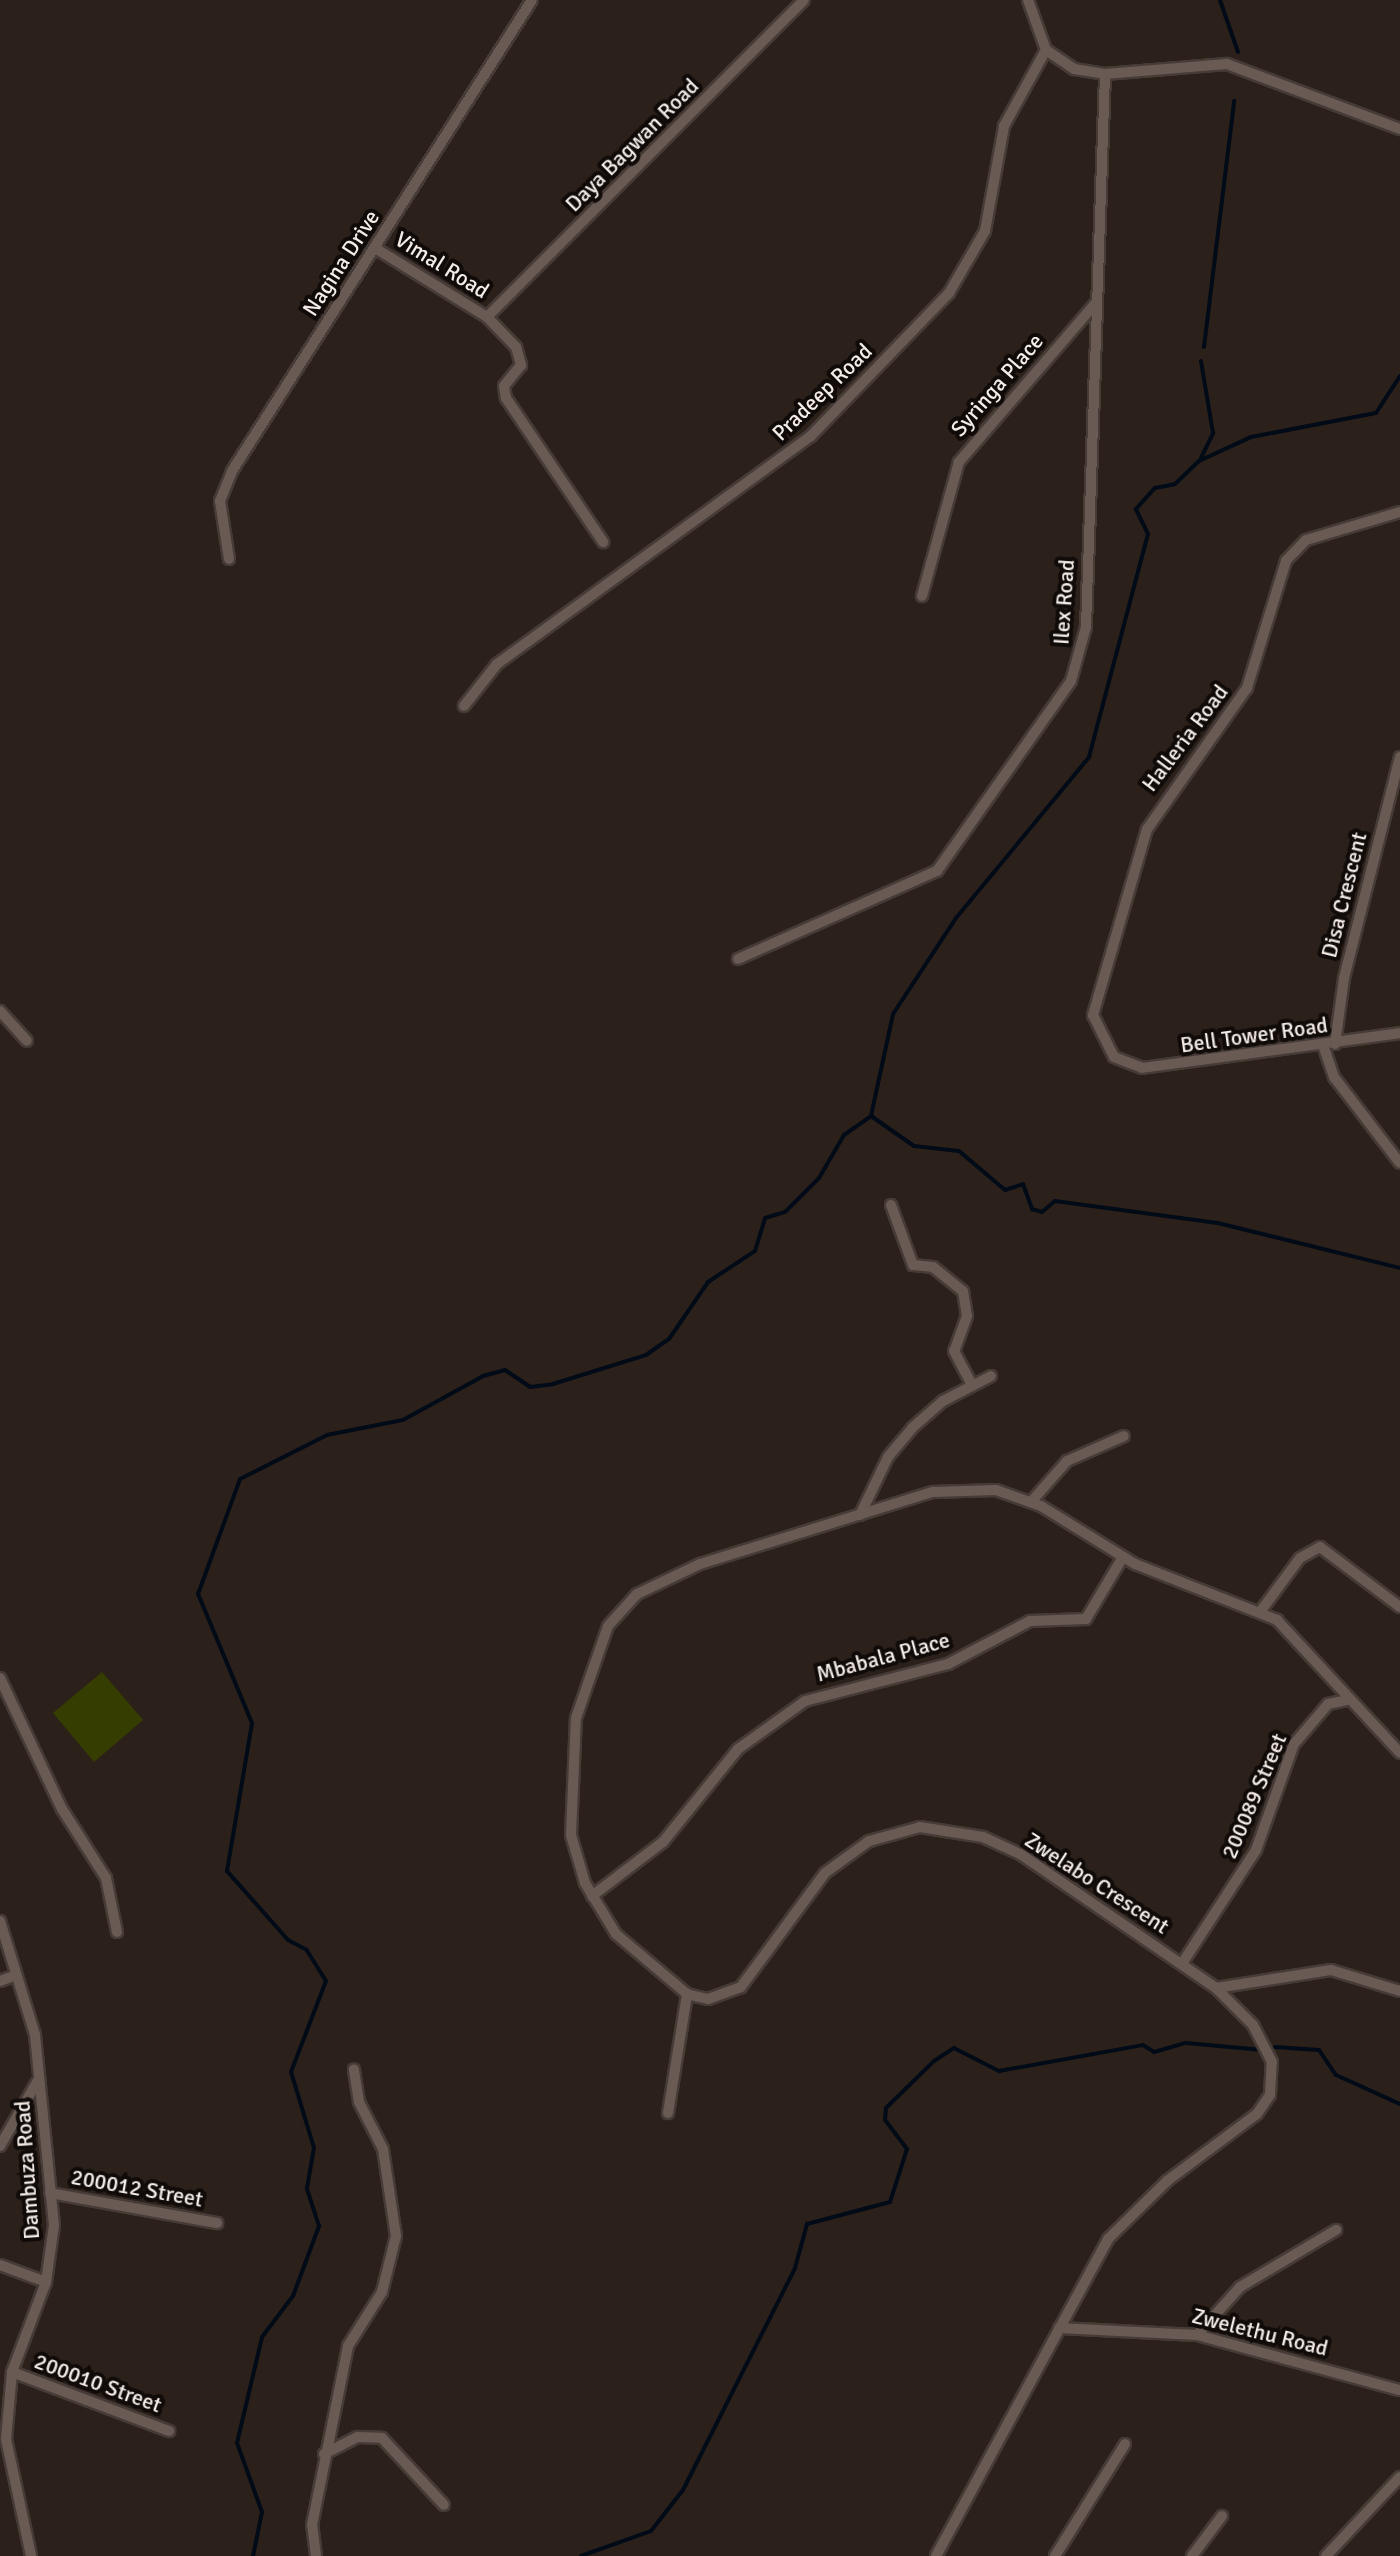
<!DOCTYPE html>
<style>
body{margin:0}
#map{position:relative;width:1400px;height:2556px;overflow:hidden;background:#2c201a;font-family:Signika,sans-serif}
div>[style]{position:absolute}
.green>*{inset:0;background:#363d00}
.stream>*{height:4px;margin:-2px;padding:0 2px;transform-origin:2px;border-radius:2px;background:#000b17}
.roads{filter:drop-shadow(2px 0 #463b37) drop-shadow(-2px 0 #463b37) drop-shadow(0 2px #463b37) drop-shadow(0 -2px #463b37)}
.street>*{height:10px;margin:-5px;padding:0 5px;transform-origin:5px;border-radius:5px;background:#695a54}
span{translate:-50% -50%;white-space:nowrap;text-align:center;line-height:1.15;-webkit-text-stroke:8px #100b09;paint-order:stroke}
.street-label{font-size:22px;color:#f5ece8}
</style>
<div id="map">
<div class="green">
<i style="clip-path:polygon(102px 1672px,143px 1720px,94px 1762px,53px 1713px)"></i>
</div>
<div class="stream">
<i style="left:1220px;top:0;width:55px;rotate:70.9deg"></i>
<i style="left:1204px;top:347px;width:248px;rotate:-83deg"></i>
<i style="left:1201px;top:458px;width:28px;rotate:-64deg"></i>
<i style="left:1213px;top:433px;width:73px;rotate:-99.5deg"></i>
<i style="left:871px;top:1116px;width:52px;rotate:34.9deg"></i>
<i style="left:914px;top:1146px;width:45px;rotate:6.3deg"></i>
<i style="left:959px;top:1151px;width:60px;rotate:40.3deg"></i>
<i style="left:1005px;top:1190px;width:19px;rotate:-18deg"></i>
<i style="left:1023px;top:1184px;width:27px;rotate:70deg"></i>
<i style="left:1032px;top:1209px;width:10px;rotate:17deg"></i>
<i style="left:1042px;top:1212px;width:17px;rotate:-40deg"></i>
<i style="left:1055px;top:1201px;width:164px;rotate:7.7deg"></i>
<i style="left:1218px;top:1223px;width:187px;rotate:13.9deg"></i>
<i style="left:1275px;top:2047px;width:44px;rotate:3.9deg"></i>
<i style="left:1319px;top:2050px;width:30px;rotate:56deg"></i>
<i style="left:1336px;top:2075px;width:70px;rotate:24.4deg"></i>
<i style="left:253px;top:2556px;width:45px;rotate:-78.4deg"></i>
<i style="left:262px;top:2512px;width:73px;rotate:-109.9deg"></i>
<i style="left:237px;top:2443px;width:109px;rotate:-76.7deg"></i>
<i style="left:262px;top:2337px;width:51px;rotate:-52.9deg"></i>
<i style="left:293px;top:2296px;width:75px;rotate:-69.6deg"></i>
<i style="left:319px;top:2226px;width:40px;rotate:-108deg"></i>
<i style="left:307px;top:2188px;width:41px;rotate:-80.1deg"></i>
<i style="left:314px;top:2148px;width:79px;rotate:-106.8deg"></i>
<i style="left:291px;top:2072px;width:97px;rotate:-69deg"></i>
<i style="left:326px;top:1981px;width:36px;rotate:-122deg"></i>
<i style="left:307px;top:1950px;width:21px;rotate:-152deg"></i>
<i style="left:288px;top:1940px;width:92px;rotate:-131.5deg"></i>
<i style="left:227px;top:1871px;width:150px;rotate:-80.4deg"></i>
<i style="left:252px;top:1723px;width:140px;rotate:-112.7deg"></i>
<i style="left:198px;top:1594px;width:122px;rotate:-69.9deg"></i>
<i style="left:240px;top:1479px;width:97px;rotate:-26.8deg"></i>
<i style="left:327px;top:1435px;width:77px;rotate:-11.2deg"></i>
<i style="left:403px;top:1420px;width:91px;rotate:-28.8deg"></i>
<i style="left:483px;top:1376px;width:23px;rotate:-15deg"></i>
<i style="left:505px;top:1370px;width:30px;rotate:34deg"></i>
<i style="left:530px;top:1387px;width:23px;rotate:-7deg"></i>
<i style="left:553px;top:1384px;width:97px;rotate:-17.3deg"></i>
<i style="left:646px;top:1355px;width:28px;rotate:-35deg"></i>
<i style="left:669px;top:1339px;width:69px;rotate:-55.6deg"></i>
<i style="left:708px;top:1282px;width:56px;rotate:-33.4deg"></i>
<i style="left:755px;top:1251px;width:34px;rotate:-73deg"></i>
<i style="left:765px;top:1218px;width:21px;rotate:-17deg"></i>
<i style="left:785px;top:1212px;width:48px;rotate:-45deg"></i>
<i style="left:819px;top:1178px;width:50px;rotate:-59.8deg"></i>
<i style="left:844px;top:1135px;width:33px;rotate:-35deg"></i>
<i style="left:871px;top:1116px;width:104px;rotate:-77.8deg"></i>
<i style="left:893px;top:1014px;width:115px;rotate:-56.7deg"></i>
<i style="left:956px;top:918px;width:209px;rotate:-50.4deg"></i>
<i style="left:1089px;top:757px;width:231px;rotate:-75.2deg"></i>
<i style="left:1148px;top:534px;width:28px;rotate:-116deg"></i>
<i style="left:1136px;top:509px;width:28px;rotate:-48deg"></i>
<i style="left:1155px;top:488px;width:20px;rotate:-11deg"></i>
<i style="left:1175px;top:484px;width:33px;rotate:-44deg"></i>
<i style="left:1199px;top:461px;width:57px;rotate:-24.8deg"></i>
<i style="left:1251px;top:437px;width:127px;rotate:-10.9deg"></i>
<i style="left:1376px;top:413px;width:44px;rotate:-57deg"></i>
<i style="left:581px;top:2556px;width:74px;rotate:-19.7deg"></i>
<i style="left:651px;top:2531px;width:52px;rotate:-52deg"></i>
<i style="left:683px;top:2490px;width:249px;rotate:-63.2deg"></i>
<i style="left:795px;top:2268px;width:46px;rotate:-74.7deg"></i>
<i style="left:807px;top:2224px;width:86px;rotate:-14.8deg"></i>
<i style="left:890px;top:2202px;width:56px;rotate:-72.2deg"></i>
<i style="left:907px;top:2149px;width:36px;rotate:-127deg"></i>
<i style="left:885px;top:2120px;width:12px;rotate:-85deg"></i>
<i style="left:886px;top:2108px;width:67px;rotate:-44.4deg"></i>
<i style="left:934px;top:2061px;width:24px;rotate:-33deg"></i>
<i style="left:954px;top:2048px;width:51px;rotate:27.1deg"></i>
<i style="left:999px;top:2071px;width:146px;rotate:-10.2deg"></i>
<i style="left:1143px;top:2045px;width:13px;rotate:32deg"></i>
<i style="left:1154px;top:2052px;width:33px;rotate:-16deg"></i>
<i style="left:1186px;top:2043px;width:77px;rotate:5.2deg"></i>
</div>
<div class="roads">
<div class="street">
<i style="left:1028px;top:0;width:53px;rotate:70.2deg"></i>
<i style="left:1046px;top:50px;width:34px;rotate:34deg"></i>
<i style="left:1074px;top:69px;width:31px;rotate:9deg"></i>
<i style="left:1105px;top:74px;width:122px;rotate:-4.7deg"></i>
<i style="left:1227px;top:64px;width:185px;rotate:20.6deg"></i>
<i style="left:375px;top:248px;width:132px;rotate:31.6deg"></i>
<i style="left:487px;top:317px;width:42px;rotate:46deg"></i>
<i style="left:516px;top:347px;width:19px;rotate:74deg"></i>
<i style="left:521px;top:365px;width:27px;rotate:129deg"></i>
<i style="left:504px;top:386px;width:12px;rotate:81deg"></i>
<i style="left:506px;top:398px;width:174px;rotate:56deg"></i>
<i style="left:487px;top:317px;width:448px;rotate:-45deg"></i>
<i style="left:1400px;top:512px;width:98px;rotate:163.4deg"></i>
<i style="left:1306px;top:540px;width:29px;rotate:134deg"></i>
<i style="left:1286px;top:561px;width:133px;rotate:107.1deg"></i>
<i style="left:1247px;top:688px;width:173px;rotate:125.3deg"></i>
<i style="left:1147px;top:829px;width:194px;rotate:106.2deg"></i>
<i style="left:1093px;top:1015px;width:47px;rotate:63.4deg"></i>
<i style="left:1114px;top:1057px;width:30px;rotate:21deg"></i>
<i style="left:1142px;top:1068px;width:260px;rotate:-7.7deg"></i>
<i style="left:229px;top:559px;width:59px;rotate:-98.8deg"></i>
<i style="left:220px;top:501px;width:32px;rotate:-68deg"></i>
<i style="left:232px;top:471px;width:558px;rotate:-57.51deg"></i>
<i style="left:922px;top:596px;width:139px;rotate:-74.6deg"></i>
<i style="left:959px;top:462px;width:210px;rotate:-49.3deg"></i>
<i style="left:464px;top:706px;width:53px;rotate:-51.8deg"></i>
<i style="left:497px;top:664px;width:388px;rotate:-36deg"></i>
<i style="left:811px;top:436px;width:199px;rotate:-46deg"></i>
<i style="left:949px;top:293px;width:72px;rotate:-59.9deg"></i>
<i style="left:985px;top:231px;width:107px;rotate:-79.7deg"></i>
<i style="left:1004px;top:126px;width:87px;rotate:-61.1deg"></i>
<i style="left:738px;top:959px;width:218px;rotate:-23.9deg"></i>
<i style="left:937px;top:871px;width:232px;rotate:-54.8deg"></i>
<i style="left:1071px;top:681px;width:56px;rotate:-74.5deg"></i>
<i style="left:1086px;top:627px;width:553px;rotate:-88.03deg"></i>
<i style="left:0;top:1011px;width:40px;rotate:48deg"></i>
<i style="left:1335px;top:1044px;width:67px;rotate:-82.2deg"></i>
<i style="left:1344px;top:978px;width:228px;rotate:-75.8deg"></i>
<i style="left:1323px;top:1045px;width:34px;rotate:71deg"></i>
<i style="left:1334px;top:1077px;width:108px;rotate:52.5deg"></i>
<i style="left:891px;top:1205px;width:64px;rotate:69.9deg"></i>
<i style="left:913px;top:1265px;width:20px;rotate:6deg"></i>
<i style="left:933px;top:1267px;width:38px;rotate:39deg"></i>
<i style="left:963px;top:1291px;width:25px;rotate:81deg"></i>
<i style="left:967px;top:1316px;width:37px;rotate:110deg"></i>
<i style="left:954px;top:1351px;width:38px;rotate:62deg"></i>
<i style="left:1031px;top:1502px;width:55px;rotate:-48.7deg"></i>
<i style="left:1067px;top:1461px;width:62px;rotate:-23.7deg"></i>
<i style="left:860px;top:1515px;width:64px;rotate:-64.2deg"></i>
<i style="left:888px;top:1457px;width:38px;rotate:-50deg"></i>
<i style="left:912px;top:1428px;width:41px;rotate:-41.1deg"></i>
<i style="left:943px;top:1401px;width:54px;rotate:-27.5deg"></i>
<i style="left:1260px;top:1612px;width:67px;rotate:-53.5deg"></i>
<i style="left:1300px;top:1558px;width:23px;rotate:-29deg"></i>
<i style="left:1320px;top:1547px;width:100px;rotate:36.9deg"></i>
<i style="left:0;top:1678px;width:145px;rotate:64.7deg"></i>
<i style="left:62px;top:1809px;width:82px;rotate:57.5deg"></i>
<i style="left:106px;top:1878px;width:55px;rotate:78.5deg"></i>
<i style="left:592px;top:1896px;width:89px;rotate:-37.3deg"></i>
<i style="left:663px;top:1842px;width:119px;rotate:-51.1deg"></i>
<i style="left:738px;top:1749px;width:82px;rotate:-35.6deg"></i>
<i style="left:805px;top:1701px;width:148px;rotate:-14.5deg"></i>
<i style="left:948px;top:1664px;width:93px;rotate:-27.7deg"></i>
<i style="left:1030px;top:1621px;width:56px;rotate:-2deg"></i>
<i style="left:1086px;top:1619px;width:72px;rotate:-59.2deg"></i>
<i style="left:0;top:1921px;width:119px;rotate:72.9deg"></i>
<i style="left:35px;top:2035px;width:191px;rotate:84.3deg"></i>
<i style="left:54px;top:2225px;width:58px;rotate:98deg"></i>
<i style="left:46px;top:2282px;width:96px;rotate:110.7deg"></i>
<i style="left:12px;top:2372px;width:67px;rotate:95.1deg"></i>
<i style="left:6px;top:2439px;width:120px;rotate:77.9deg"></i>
<i style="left:1183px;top:1962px;width:134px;rotate:-56.9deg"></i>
<i style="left:1256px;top:1850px;width:113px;rotate:-70.3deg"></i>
<i style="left:1294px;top:1744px;width:52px;rotate:-49.6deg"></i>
<i style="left:1328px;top:1704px;width:19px;rotate:-12deg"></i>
<i style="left:0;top:1981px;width:15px;rotate:-20deg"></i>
<i style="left:1216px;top:1988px;width:116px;rotate:-8.9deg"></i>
<i style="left:1331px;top:1970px;width:72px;rotate:16.9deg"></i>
<i style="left:668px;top:2113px;width:121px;rotate:-80.9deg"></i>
<i style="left:0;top:2146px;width:74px;rotate:-60deg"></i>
<i style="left:50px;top:2193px;width:170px;rotate:10.2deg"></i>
<i style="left:0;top:2265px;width:49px;rotate:20.3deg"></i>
<i style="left:1059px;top:2328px;width:138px;rotate:2.9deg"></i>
<i style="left:1197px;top:2335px;width:210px;rotate:15.2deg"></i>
<i style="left:1197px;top:2335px;width:64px;rotate:-48.1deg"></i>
<i style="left:1240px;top:2287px;width:112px;rotate:-30.7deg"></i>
<i style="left:12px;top:2372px;width:168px;rotate:20.6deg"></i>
<i style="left:324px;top:2454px;width:38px;rotate:-27deg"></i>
<i style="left:358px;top:2437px;width:24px;rotate:2deg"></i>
<i style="left:382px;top:2438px;width:91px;rotate:47.2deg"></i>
<i style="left:316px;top:2556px;width:31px;rotate:-97deg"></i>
<i style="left:312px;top:2525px;width:183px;rotate:-78.6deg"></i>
<i style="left:348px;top:2346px;width:64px;rotate:-57.8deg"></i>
<i style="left:382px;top:2292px;width:58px;rotate:-76deg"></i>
<i style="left:396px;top:2236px;width:88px;rotate:-98.5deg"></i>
<i style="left:383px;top:2149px;width:53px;rotate:-117.1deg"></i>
<i style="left:359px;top:2102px;width:33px;rotate:-99deg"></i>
<i style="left:936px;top:2556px;width:361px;rotate:-61.5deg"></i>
<i style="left:1108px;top:2239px;width:83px;rotate:-44.5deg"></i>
<i style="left:1167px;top:2181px;width:112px;rotate:-36.7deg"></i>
<i style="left:1257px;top:2114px;width:23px;rotate:-56deg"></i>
<i style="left:1270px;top:2095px;width:33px;rotate:-87deg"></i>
<i style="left:1272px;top:2062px;width:42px;rotate:-117.2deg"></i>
<i style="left:1253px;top:2025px;width:52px;rotate:-135deg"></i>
<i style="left:1216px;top:1988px;width:237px;rotate:-145.6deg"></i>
<i style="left:1020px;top:1854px;width:41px;rotate:-155.3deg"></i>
<i style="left:983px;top:1837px;width:64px;rotate:-171deg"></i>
<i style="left:920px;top:1827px;width:53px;rotate:164.6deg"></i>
<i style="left:869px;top:1841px;width:54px;rotate:144deg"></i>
<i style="left:825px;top:1873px;width:142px;rotate:126.4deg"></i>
<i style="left:741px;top:1987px;width:35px;rotate:160deg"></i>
<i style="left:708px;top:1999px;width:22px;rotate:-167deg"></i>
<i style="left:687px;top:1994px;width:93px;rotate:-139.8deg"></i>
<i style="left:616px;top:1934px;width:60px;rotate:-121.3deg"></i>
<i style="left:585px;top:1883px;width:50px;rotate:-106.3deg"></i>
<i style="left:571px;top:1835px;width:117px;rotate:-87.6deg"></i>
<i style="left:576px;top:1718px;width:97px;rotate:-70.8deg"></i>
<i style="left:608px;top:1626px;width:43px;rotate:-47.8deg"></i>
<i style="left:637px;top:1594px;width:70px;rotate:-25.5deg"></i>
<i style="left:700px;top:1564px;width:244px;rotate:-17.2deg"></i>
<i style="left:933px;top:1492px;width:63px;rotate:-1.8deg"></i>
<i style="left:996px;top:1490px;width:48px;rotate:19.6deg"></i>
<i style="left:1041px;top:1506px;width:110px;rotate:31.7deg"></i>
<i style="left:1135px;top:1564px;width:153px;rotate:21.5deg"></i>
<i style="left:1277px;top:1620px;width:181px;rotate:47.2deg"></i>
<i style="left:1055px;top:2556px;width:132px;rotate:-58deg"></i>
<i style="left:1192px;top:2556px;width:50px;rotate:-53.1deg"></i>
<i style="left:1326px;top:2556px;width:108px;rotate:-46.9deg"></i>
</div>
</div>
<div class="street-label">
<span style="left:632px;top:145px;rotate:-45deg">Daya Bagwan Road</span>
<span style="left:341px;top:263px;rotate:-57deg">Nagina Drive</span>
<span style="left:442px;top:265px;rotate:32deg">Vimal Road</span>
<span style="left:997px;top:385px;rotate:-49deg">Syringa Place</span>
<span style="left:822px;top:392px;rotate:-44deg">Pradeep Road</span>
<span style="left:1064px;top:602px;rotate:-86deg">Ilex Road</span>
<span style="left:1185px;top:738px;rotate:-53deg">Halleria Road</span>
<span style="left:1344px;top:895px;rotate:-76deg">Disa Crescent</span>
<span style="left:1254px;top:1035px;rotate:-8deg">Bell Tower Road</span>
<span style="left:883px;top:1657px;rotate:-15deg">Mbabala Place</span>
<span style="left:1254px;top:1796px;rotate:-67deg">200089 Street</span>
<span style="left:1097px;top:1883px;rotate:33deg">Zwelabo Crescent</span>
<span style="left:27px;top:2170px;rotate:-94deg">Dambuza Road</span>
<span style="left:137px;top:2188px;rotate:10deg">200012 Street</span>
<span style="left:1260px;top:2332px;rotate:14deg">Zwelethu Road</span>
<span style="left:98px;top:2383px;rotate:20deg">200010 Street</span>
</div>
</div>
